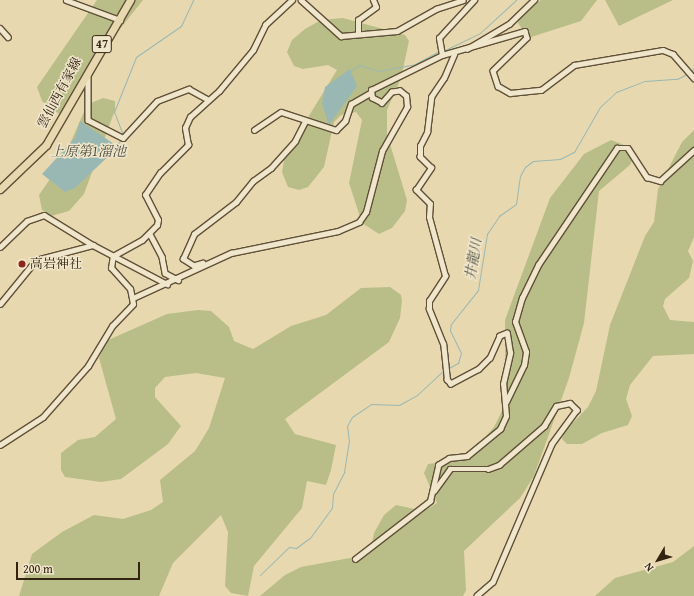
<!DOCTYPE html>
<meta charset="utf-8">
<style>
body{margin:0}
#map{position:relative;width:694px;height:596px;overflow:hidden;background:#e8d8af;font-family:"Gentium Book Plus","Noto Serif JP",serif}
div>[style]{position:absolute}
.green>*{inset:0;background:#b9be88}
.water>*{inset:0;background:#99b8b3}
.stream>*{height:1px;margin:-0.5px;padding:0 0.5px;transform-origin:0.5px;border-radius:0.5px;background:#99b8b3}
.roads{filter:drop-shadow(1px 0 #605038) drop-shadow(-1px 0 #605038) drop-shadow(0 1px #605038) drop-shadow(0 -1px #605038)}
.minor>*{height:4.5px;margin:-2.25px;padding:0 2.25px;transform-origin:2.25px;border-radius:2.25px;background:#f0e6cb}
.primary>*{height:7px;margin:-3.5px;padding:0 3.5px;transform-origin:3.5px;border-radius:3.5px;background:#e8d8af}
.dots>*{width:11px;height:11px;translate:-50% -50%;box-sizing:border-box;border:2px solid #f0e6cb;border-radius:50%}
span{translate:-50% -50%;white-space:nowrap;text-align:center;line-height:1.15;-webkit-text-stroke:3px #f0e6cb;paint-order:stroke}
.shield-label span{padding:1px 3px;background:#f0e6cb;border:1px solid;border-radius:3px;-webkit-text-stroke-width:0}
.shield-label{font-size:12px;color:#332311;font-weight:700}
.street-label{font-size:13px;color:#332311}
.poi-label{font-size:13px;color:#332311}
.left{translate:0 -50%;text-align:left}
.water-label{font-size:14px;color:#525042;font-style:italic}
.north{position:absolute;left:638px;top:540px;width:40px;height:40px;-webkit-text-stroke:3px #f0e6cb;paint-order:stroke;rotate:232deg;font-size:11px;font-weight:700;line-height:16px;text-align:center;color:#332311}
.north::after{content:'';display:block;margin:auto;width:14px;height:18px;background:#332311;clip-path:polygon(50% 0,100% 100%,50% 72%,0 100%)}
.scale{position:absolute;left:16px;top:562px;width:124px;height:18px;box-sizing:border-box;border:2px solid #332311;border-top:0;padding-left:5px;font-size:12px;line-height:14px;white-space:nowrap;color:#332311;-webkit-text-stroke:3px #f0e6cb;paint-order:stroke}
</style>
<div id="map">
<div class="green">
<i style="clip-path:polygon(97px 0,143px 0,100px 54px,79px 96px,59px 114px,42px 101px,37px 87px)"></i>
<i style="clip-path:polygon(541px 0,597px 0,581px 21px,528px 38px,518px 23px,520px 16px)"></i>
<i style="clip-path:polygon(605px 0,673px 0,619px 26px)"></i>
<i style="clip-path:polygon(343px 18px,405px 35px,409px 41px,401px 78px,387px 110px,387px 134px,407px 200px,405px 211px,392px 228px,379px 234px,362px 223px,349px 183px,362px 120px,356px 112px,341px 115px,334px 122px,324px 167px,308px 187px,299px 190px,288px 187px,282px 172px,285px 155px,337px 70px,328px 65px,303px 69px,294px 66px,287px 52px,292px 40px,305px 29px,321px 20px)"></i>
<i style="clip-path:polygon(103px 98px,115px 101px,115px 110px,84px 194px,69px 211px,51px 216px,42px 210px,39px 195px,63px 160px,83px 114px,91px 103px)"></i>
<i style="clip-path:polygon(694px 130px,694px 237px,688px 251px,693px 261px,689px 278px,665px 299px,663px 306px,670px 320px,694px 322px,694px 354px,653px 356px,630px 385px,626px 399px,632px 416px,628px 425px,602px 433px,582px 444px,567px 444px,562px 439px,564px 432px,588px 407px,596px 391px,610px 325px,645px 236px,654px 222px,658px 189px,682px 142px)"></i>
<i style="clip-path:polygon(611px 140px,632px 148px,635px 154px,630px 165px,599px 191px,584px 323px,569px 378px,534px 476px,520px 498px,464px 551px,466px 590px,463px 596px,260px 596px,285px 575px,301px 567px,366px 555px,371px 549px,374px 533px,384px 515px,396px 505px,424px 511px,437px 503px,424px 473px,428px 464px,452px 461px,475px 449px,494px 427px,505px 405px,505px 320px,550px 198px,584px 154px)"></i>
<i style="clip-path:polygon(390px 287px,401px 295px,402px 301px,400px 318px,389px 342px,285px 419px,295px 434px,336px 445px,331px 470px,326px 485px,307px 481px,302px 508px,254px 566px,248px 596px,231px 593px,225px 586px,228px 532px,221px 515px,173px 563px,159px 596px,19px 596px,32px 554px,62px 532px,94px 515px,123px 519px,151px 510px,163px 502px,160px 480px,195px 451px,209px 428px,225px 378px,196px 373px,165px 377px,155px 388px,155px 397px,181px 426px,168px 444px,121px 479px,101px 482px,65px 477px,61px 470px,61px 453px,78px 440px,95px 437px,116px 419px,99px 358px,106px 341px,167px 314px,198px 310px,211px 311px,229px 327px,234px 341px,253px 349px,291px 326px,326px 315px,361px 288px)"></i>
<i style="clip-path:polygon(694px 546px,694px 596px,595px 596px,615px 578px,673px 562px)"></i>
</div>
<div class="water">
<i style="clip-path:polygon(350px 69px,357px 86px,329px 125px,322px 104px,325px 87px)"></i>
<i style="clip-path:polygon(80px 121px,117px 146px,116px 149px,75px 188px,65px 192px,42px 174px,75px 138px)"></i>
</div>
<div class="stream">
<i style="left:443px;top:51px;width:41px;rotate:-25.9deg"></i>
<i style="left:480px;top:33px;width:49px;rotate:-42.5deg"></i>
<i style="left:350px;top:71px;width:11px;rotate:-34deg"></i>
<i style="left:359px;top:65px;width:19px;rotate:18deg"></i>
<i style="left:377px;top:71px;width:39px;rotate:-10deg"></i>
<i style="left:415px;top:64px;width:26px;rotate:-28deg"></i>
<i style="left:691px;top:71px;width:4px;rotate:-45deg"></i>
<i style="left:123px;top:135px;width:25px;rotate:-111deg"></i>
<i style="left:114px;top:112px;width:59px;rotate:-68.2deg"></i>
<i style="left:136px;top:57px;width:55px;rotate:-34.6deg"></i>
<i style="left:181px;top:26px;width:29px;rotate:-65deg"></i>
<i style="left:116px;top:146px;width:9px;rotate:-54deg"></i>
<i style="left:447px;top:369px;width:13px;rotate:-29deg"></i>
<i style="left:458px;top:363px;width:10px;rotate:-73deg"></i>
<i style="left:461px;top:353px;width:25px;rotate:-116deg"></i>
<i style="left:450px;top:330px;width:6px;rotate:-81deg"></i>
<i style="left:451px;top:324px;width:43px;rotate:-51.5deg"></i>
<i style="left:478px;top:290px;width:57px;rotate:-80.9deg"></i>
<i style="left:487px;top:234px;width:22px;rotate:-56deg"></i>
<i style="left:499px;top:216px;width:21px;rotate:-35deg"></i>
<i style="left:516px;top:204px;width:28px;rotate:-82deg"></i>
<i style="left:520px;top:176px;width:10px;rotate:-61deg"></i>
<i style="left:525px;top:167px;width:10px;rotate:-37deg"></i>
<i style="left:533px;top:161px;width:27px;rotate:-4deg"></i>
<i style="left:560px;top:159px;width:16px;rotate:-27deg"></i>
<i style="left:574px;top:152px;width:52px;rotate:-60deg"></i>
<i style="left:600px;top:107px;width:22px;rotate:-43deg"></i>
<i style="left:616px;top:92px;width:31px;rotate:-21deg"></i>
<i style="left:645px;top:81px;width:32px;rotate:-4deg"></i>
<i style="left:677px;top:79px;width:11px;rotate:-27deg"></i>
<i style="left:260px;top:575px;width:40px;rotate:-44deg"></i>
<i style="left:289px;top:547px;width:7px;rotate:8deg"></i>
<i style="left:296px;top:548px;width:17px;rotate:-36deg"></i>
<i style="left:310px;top:538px;width:37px;rotate:-54deg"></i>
<i style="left:332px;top:508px;width:14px;rotate:-86deg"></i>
<i style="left:333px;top:494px;width:25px;rotate:-63deg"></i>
<i style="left:344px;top:472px;width:30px;rotate:-81deg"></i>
<i style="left:349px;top:442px;width:16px;rotate:-97deg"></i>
<i style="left:347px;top:426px;width:10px;rotate:-61deg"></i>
<i style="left:352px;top:417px;width:23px;rotate:-34deg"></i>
<i style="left:371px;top:404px;width:28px;rotate:2deg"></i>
<i style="left:399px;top:405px;width:21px;rotate:-29deg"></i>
<i style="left:417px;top:395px;width:37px;rotate:-43deg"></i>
</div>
<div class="roads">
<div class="minor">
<i style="left:66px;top:0;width:58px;rotate:20.3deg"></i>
<i style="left:301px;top:0;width:54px;rotate:42deg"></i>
<i style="left:341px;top:36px;width:56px;rotate:-5.1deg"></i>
<i style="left:397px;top:31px;width:45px;rotate:-29.4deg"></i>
<i style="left:436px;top:9px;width:28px;rotate:-18deg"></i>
<i style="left:0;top:28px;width:12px;rotate:48deg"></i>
<i style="left:358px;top:32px;width:12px;rotate:-90deg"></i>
<i style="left:358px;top:20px;width:22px;rotate:-36deg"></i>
<i style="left:376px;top:7px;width:8px;rotate:-113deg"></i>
<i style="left:467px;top:49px;width:49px;rotate:-30.8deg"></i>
<i style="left:509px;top:24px;width:35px;rotate:-44deg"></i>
<i style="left:442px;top:55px;width:17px;rotate:-100deg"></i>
<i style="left:439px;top:38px;width:52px;rotate:-47.4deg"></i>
<i style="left:88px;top:75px;width:45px;rotate:90deg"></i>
<i style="left:88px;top:120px;width:39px;rotate:27deg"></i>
<i style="left:123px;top:138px;width:50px;rotate:-47.4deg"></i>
<i style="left:157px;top:101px;width:34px;rotate:-21deg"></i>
<i style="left:189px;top:89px;width:21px;rotate:29deg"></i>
<i style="left:254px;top:130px;width:32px;rotate:-34deg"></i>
<i style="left:281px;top:112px;width:58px;rotate:18.1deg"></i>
<i style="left:336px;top:130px;width:13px;rotate:-45deg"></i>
<i style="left:345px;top:121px;width:18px;rotate:-71deg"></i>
<i style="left:351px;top:104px;width:22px;rotate:-30deg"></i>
<i style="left:150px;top:234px;width:26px;rotate:62deg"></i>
<i style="left:162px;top:257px;width:16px;rotate:79deg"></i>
<i style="left:165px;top:273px;width:15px;rotate:28deg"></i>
<i style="left:0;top:247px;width:37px;rotate:-44deg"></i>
<i style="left:27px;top:221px;width:18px;rotate:-19deg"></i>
<i style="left:44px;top:215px;width:57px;rotate:31.5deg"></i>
<i style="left:93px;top:245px;width:84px;rotate:27.8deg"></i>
<i style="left:203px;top:263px;width:9px;rotate:162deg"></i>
<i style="left:194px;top:266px;width:13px;rotate:-148deg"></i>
<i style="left:183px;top:259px;width:27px;rotate:-66deg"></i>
<i style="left:194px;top:234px;width:53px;rotate:-37.3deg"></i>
<i style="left:236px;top:202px;width:27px;rotate:-51deg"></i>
<i style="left:253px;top:181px;width:22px;rotate:-36deg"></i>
<i style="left:271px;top:168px;width:36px;rotate:-48deg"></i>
<i style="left:295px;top:141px;width:22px;rotate:-63deg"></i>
<i style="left:133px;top:298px;width:108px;rotate:-24.7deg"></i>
<i style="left:231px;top:253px;width:109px;rotate:-11.6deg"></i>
<i style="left:338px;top:231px;width:23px;rotate:-23deg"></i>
<i style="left:359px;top:222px;width:12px;rotate:-55deg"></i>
<i style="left:366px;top:212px;width:63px;rotate:-75.3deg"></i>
<i style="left:382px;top:151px;width:51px;rotate:-60.4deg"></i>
<i style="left:407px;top:107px;width:11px;rotate:-95deg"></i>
<i style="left:406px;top:96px;width:8px;rotate:-140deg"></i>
<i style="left:400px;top:91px;width:8px;rotate:173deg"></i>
<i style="left:392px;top:92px;width:15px;rotate:132deg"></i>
<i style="left:382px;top:103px;width:11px;rotate:-153deg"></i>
<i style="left:372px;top:98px;width:8px;rotate:-97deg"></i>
<i style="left:371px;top:90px;width:79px;rotate:-26.2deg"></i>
<i style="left:442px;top:55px;width:86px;rotate:-16.1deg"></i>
<i style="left:525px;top:31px;width:7px;rotate:74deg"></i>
<i style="left:527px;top:38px;width:47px;rotate:135.9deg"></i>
<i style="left:493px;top:71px;width:16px;rotate:72deg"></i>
<i style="left:498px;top:86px;width:14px;rotate:30deg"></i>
<i style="left:510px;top:93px;width:31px;rotate:-6deg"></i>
<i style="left:541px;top:90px;width:41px;rotate:-37.1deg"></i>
<i style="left:574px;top:65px;width:90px;rotate:-9.6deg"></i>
<i style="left:663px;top:50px;width:11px;rotate:22deg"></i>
<i style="left:673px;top:54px;width:32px;rotate:49deg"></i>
<i style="left:0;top:304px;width:57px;rotate:-50.7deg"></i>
<i style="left:36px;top:260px;width:59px;rotate:-14.7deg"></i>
<i style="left:506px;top:402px;width:41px;rotate:-64.1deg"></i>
<i style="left:524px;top:365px;width:13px;rotate:-81deg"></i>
<i style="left:526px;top:352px;width:32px;rotate:-110deg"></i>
<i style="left:515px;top:322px;width:25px;rotate:-74deg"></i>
<i style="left:522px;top:298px;width:37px;rotate:-64deg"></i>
<i style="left:538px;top:265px;width:141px;rotate:-56deg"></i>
<i style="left:617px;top:148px;width:11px"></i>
<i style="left:628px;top:148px;width:35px;rotate:57deg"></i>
<i style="left:647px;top:177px;width:14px;rotate:17deg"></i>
<i style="left:660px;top:181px;width:46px;rotate:-42.4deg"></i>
<i style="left:0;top:445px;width:51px;rotate:-33.1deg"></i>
<i style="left:43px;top:417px;width:68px;rotate:-48.6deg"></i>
<i style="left:88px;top:366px;width:47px;rotate:-59deg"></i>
<i style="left:112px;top:326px;width:30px;rotate:-46deg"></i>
<i style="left:133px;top:304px;width:15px;rotate:-101deg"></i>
<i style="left:130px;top:289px;width:28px;rotate:-132deg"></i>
<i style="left:111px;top:268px;width:12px;rotate:-81deg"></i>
<i style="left:113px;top:256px;width:33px;rotate:-29deg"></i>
<i style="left:142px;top:240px;width:21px;rotate:-45deg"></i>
<i style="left:157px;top:225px;width:5px;rotate:-79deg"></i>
<i style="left:158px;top:220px;width:28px;rotate:-117deg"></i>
<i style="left:145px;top:195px;width:27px;rotate:-56deg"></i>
<i style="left:160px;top:173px;width:40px;rotate:-45deg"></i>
<i style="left:188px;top:145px;width:17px;rotate:-100deg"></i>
<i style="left:185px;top:128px;width:12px;rotate:-66deg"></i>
<i style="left:190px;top:117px;width:39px;rotate:-42deg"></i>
<i style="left:219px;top:91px;width:53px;rotate:-50.3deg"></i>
<i style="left:253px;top:50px;width:28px;rotate:-64deg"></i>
<i style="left:265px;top:25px;width:37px;rotate:-43deg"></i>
<i style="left:434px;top:491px;width:27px;rotate:-54deg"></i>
<i style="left:450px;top:469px;width:38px"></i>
<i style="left:488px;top:469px;width:12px;rotate:-20deg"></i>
<i style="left:499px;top:465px;width:60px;rotate:-40.9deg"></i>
<i style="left:544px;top:426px;width:23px;rotate:-59deg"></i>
<i style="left:556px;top:406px;width:14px;rotate:-12deg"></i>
<i style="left:570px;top:403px;width:10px;rotate:45deg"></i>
<i style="left:577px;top:410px;width:42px;rotate:126.3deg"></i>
<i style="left:552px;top:444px;width:150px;rotate:113.1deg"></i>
<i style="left:493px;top:582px;width:21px;rotate:139deg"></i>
<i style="left:355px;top:559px;width:95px;rotate:-37.7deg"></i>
<i style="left:430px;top:501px;width:37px;rotate:-77deg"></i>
<i style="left:438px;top:465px;width:13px;rotate:-32deg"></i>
<i style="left:449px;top:458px;width:18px;rotate:-6deg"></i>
<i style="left:467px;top:456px;width:43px;rotate:-39.3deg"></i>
<i style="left:500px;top:429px;width:14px;rotate:-65deg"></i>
<i style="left:506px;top:416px;width:32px;rotate:-95deg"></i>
<i style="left:503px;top:384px;width:32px;rotate:-77deg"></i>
<i style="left:510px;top:353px;width:20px;rotate:-99deg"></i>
<i style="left:507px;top:333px;width:8px;rotate:157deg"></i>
<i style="left:500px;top:336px;width:24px;rotate:114deg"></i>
<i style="left:490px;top:358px;width:16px;rotate:135deg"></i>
<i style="left:479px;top:369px;width:32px;rotate:152deg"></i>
<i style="left:451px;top:384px;width:6px;rotate:-135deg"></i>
<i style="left:447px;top:380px;width:36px;rotate:-96deg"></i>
<i style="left:443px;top:344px;width:38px;rotate:-112deg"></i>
<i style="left:429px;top:309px;width:8px;rotate:-90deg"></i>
<i style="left:429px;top:301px;width:30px;rotate:-57deg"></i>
<i style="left:445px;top:276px;width:61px;rotate:-105.2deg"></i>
<i style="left:429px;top:217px;width:13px;rotate:-86deg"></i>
<i style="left:430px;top:204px;width:20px;rotate:-135deg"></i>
<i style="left:416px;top:190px;width:27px;rotate:-56deg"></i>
<i style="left:431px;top:168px;width:16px;rotate:-135deg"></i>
<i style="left:420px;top:157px;width:11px;rotate:-90deg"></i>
<i style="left:420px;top:146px;width:16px;rotate:-63deg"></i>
<i style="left:427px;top:132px;width:35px;rotate:-83deg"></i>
<i style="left:431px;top:97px;width:23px;rotate:-56deg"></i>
<i style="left:444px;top:78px;width:26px;rotate:-67deg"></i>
</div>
<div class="primary">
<i style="left:0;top:189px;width:64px;rotate:-43.7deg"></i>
<i style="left:46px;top:145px;width:168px;rotate:-59.9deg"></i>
</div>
</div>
<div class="dots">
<i style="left:22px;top:264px;background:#8f2418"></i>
</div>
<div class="shield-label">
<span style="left:102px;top:44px">47</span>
</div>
<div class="street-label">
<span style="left:60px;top:93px;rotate:-62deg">雲仙西有家線</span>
</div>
<div class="poi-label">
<span class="left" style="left:30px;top:264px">高岩神社</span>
</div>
<div class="water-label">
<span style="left:88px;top:151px">上原第1溜池</span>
<span style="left:473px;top:259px;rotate:-81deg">井龍川</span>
</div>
<div class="north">N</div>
<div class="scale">200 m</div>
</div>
